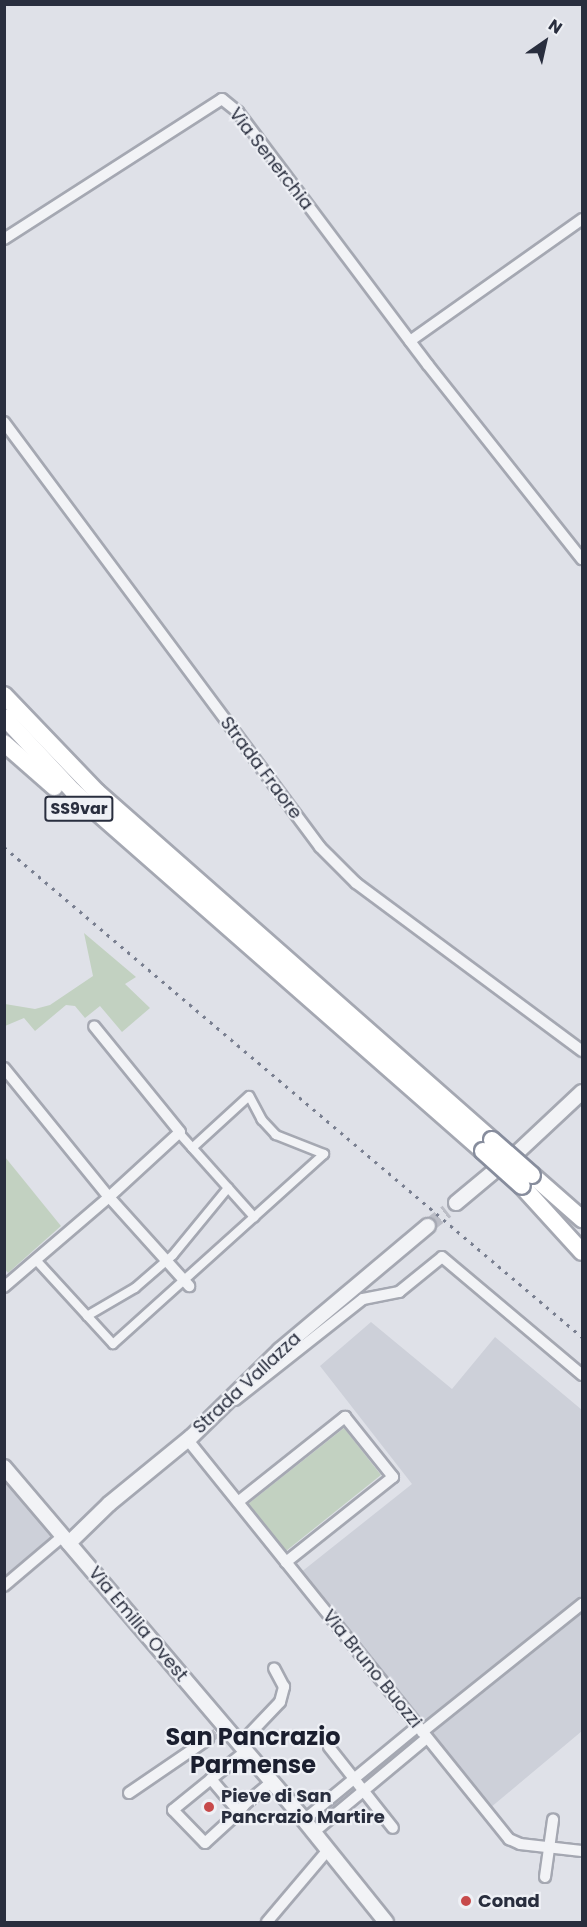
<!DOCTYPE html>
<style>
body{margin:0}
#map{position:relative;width:587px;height:1927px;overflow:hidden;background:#dfe1e8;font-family:Poppins,sans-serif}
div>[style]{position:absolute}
.built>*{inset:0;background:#cdd0d9}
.green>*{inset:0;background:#c2d1c1}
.minor-tunnel>*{height:10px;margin-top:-5px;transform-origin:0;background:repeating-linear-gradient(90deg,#bbbdc6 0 10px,transparent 0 15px)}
.tertiary-tunnel>*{height:14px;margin-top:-7px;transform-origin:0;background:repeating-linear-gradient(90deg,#bbbdc6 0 14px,transparent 0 21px)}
.roads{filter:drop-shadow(2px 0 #a5a8b2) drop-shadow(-2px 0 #a5a8b2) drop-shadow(0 2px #a5a8b2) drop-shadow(0 -2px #a5a8b2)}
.pedestrian>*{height:8px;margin:-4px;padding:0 4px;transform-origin:4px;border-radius:4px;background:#f2f3f6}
.minor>*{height:10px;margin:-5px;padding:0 5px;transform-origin:5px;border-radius:5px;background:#f2f3f6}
.tertiary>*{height:14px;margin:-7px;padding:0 7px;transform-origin:7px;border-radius:7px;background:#f2f3f6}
.trunk>*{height:16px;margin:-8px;padding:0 8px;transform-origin:8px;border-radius:8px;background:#fff}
.rail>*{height:3px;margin-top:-1.5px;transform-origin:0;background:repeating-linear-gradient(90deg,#797f90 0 3px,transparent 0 9px)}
.bridges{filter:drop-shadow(2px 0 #878d9d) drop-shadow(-2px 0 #878d9d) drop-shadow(0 2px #878d9d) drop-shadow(0 -2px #878d9d)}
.trunk-bridge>*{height:16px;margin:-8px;padding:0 8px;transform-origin:8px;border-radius:8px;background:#fff}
.dots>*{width:16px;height:16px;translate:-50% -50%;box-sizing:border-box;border:3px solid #eef0f5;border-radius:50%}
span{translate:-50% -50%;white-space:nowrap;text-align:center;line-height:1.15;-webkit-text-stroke:4.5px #eef0f5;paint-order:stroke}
.shield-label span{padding:2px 4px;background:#eef0f5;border:2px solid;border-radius:4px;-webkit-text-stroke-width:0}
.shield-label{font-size:16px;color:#292e3e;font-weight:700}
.street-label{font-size:18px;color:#292e3e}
.poi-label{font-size:18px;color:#292e3e;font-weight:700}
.left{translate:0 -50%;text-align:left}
.district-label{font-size:24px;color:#1b1f2f;font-weight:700}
.frame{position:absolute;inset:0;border:6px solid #292e3e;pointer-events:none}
.north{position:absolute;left:515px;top:12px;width:60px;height:60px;-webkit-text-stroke:4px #eef0f5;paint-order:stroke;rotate:34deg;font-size:16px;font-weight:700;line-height:24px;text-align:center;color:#292e3e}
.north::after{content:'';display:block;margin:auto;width:21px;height:27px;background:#292e3e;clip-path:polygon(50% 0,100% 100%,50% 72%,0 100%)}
</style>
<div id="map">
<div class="built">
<i style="clip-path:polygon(371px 1322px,452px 1389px,495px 1337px,582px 1410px,582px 1731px,490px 1808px,300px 1573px,412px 1484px,320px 1366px)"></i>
<i style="clip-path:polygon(5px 1475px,60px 1542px,5px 1584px)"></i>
</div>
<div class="green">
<i style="clip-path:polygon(84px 933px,136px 977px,125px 984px,150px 1008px,122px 1032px,100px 1006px,85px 1018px,75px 1006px,66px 1005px,35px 1031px,24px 1018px,5px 1026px,5px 1004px,35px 1009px,50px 1005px,93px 976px)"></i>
<i style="clip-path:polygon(5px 1157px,61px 1226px,8px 1273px,4px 1268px)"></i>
<i style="clip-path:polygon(344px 1428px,381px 1475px,286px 1551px,248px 1504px)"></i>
</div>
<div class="minor-tunnel">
<i style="left:208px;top:1739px;width:16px;rotate:-35deg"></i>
</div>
<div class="tertiary-tunnel">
<i style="left:428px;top:1226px;width:24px;rotate:-38deg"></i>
</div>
<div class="roads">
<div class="pedestrian">
<i style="left:179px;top:1133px;width:113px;rotate:48.2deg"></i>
<i style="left:36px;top:1260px;width:114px;rotate:47.5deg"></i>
<i style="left:113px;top:1344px;width:284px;rotate:-42deg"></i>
<i style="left:324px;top:1154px;width:52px;rotate:-158.4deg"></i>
<i style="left:276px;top:1135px;width:21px;rotate:-133deg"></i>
<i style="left:262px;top:1120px;width:27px;rotate:-118deg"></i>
<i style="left:249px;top:1096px;width:77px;rotate:137.6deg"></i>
<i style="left:87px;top:1316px;width:56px;rotate:-30.3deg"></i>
<i style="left:135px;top:1288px;width:50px;rotate:-41deg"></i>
<i style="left:173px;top:1255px;width:87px;rotate:-50.6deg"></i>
</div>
<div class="minor">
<i style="left:4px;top:239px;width:259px;rotate:-32.7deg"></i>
<i style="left:222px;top:99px;width:21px;rotate:39deg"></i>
<i style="left:238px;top:112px;width:316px;rotate:53.1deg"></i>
<i style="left:428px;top:365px;width:248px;rotate:51.6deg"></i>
<i style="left:410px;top:341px;width:211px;rotate:-35.3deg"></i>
<i style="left:4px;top:422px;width:530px;rotate:53.37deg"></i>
<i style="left:320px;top:847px;width:51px;rotate:45deg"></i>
<i style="left:356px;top:883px;width:282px;rotate:36.6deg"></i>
<i style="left:4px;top:1068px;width:166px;rotate:50.9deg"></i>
<i style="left:109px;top:1197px;width:96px;rotate:-42.5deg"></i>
<i style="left:180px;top:1132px;width:136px;rotate:-129.1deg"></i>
<i style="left:4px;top:1287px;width:138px;rotate:-40.6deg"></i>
<i style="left:109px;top:1197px;width:120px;rotate:48deg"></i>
<i style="left:235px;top:1400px;width:163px;rotate:-38.3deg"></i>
<i style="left:363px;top:1299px;width:37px;rotate:-11deg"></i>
<i style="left:399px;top:1292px;width:55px;rotate:-39.1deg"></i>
<i style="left:442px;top:1257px;width:183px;rotate:40.1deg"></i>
<i style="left:187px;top:1439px;width:514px;rotate:51.17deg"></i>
<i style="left:509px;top:1839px;width:12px;rotate:24deg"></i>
<i style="left:520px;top:1844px;width:62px;rotate:6.4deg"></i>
<i style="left:238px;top:1502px;width:137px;rotate:-38.5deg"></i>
<i style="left:345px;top:1417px;width:77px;rotate:51.3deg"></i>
<i style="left:393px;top:1477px;width:137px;rotate:141.5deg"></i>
<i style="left:4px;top:1586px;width:77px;rotate:-40.3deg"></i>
<i style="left:422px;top:1732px;width:205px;rotate:-38.7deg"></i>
<i style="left:240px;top:1744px;width:58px;rotate:-46.4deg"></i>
<i style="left:280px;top:1702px;width:16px;rotate:-75deg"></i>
<i style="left:284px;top:1687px;width:21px;rotate:-118deg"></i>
<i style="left:329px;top:1747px;width:103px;rotate:51.7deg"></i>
<i style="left:211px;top:1779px;width:45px;rotate:-38.7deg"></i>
<i style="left:129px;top:1793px;width:96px;rotate:-34.4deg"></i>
<i style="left:239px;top:1812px;width:43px;rotate:-130.3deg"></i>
<i style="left:211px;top:1779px;width:49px;rotate:140.8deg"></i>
<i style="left:173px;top:1810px;width:46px;rotate:45.9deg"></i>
<i style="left:205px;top:1843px;width:46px;rotate:-42.4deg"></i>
<i style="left:239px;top:1812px;width:9px;rotate:-54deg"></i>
<i style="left:244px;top:1805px;width:35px;rotate:-40deg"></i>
<i style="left:304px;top:1820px;width:148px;rotate:-39.5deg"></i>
<i style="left:314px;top:1832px;width:147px;rotate:-39.8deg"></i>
<i style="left:545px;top:1877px;width:58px;rotate:-82deg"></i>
<i style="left:267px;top:1922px;width:93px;rotate:-49.8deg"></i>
</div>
<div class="tertiary">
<i style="left:520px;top:1150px;width:85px;rotate:-43.1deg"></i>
<i style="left:456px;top:1203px;width:47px;rotate:-39.8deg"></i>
<i style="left:4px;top:1467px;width:463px;rotate:49.6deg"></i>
<i style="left:304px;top:1820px;width:131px;rotate:51.2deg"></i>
<i style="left:69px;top:1543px;width:56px;rotate:-44.3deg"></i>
<i style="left:109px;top:1504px;width:106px;rotate:-39.3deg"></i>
<i style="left:191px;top:1437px;width:124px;rotate:-44.3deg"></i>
<i style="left:280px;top:1350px;width:193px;rotate:-40deg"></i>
</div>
<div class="trunk">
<i style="left:4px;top:695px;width:134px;rotate:46.2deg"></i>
<i style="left:97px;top:792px;width:526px;rotate:41.38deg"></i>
<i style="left:4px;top:717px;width:101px;rotate:47deg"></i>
<i style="left:73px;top:791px;width:546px;rotate:41.28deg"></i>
<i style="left:4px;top:743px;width:67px;rotate:41.3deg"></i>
<i style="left:532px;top:1175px;width:67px;rotate:41.3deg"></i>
<i style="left:522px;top:1186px;width:89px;rotate:47.7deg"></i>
</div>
</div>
<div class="rail">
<i style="left:4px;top:847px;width:758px;rotate:40.29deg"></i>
</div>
<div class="bridges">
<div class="trunk-bridge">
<i style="left:492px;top:1140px;width:53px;rotate:41.2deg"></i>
<i style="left:483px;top:1151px;width:52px;rotate:41.9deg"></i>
</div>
</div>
<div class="dots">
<i style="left:209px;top:1807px;background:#c74a4b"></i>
<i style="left:466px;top:1901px;background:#c74a4b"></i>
</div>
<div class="shield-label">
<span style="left:79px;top:809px">SS9var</span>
</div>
<div class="street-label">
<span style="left:271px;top:159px;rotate:52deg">Via Senerchia</span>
<span style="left:261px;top:768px;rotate:53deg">Strada Fraore</span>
<span style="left:247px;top:1383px;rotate:-43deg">Strada Vallazza</span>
<span style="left:138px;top:1624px;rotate:50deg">Via Emilia Ovest</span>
<span style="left:372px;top:1669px;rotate:51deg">Via Bruno Buozzi</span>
</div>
<div class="poi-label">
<span class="left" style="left:221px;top:1807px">Pieve di San<br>Pancrazio Martire</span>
<span class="left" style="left:478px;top:1901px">Conad</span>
</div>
<div class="district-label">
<span style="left:253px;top:1751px">San Pancrazio<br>Parmense</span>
</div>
<div class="frame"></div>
<div class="north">N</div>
</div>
